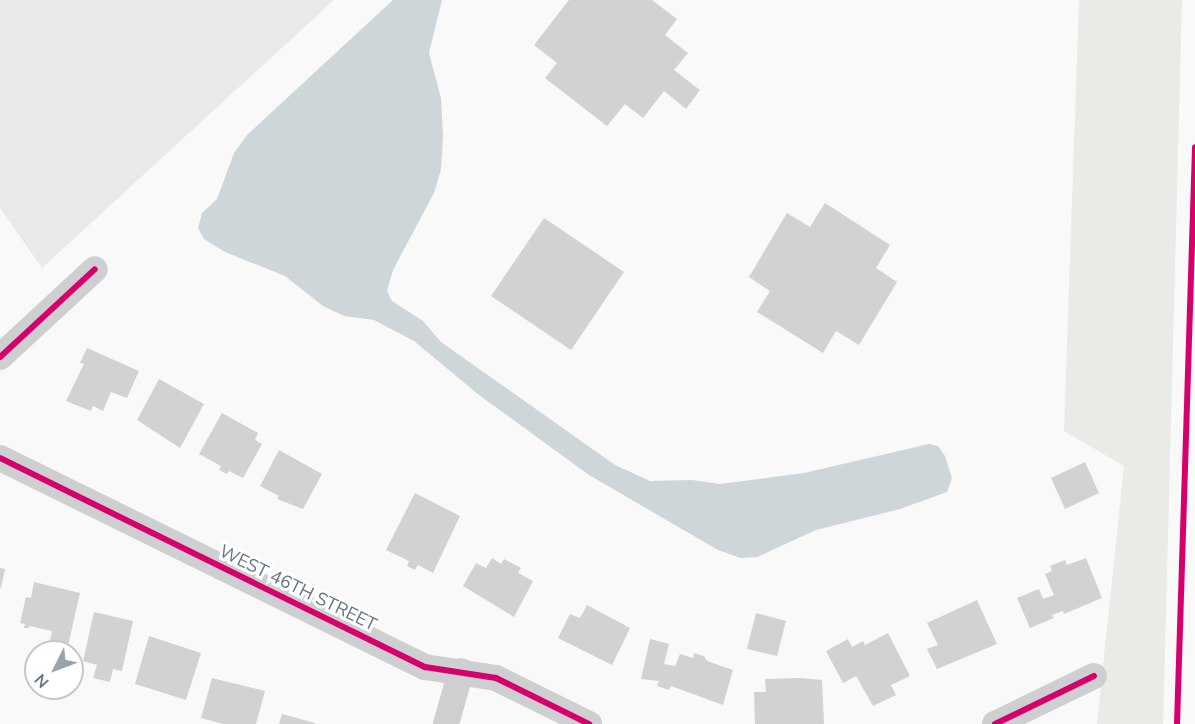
<!DOCTYPE html>
<style>
body{margin:0}
#map{position:relative;width:1195px;height:724px;overflow:hidden;background:#f9f9f9;font-family:"Nunito Sans",sans-serif}
div>[style]{position:absolute}
.built>*{inset:0;background:#e8e9e9}
.green>*{inset:0;background:#e8ebe6}
.water>*{inset:0;background:#ced6d9}
.building>*{inset:0;background:#d0d2d3}
.minor>*{height:26px;margin:-13px;padding:0 13px;transform-origin:13px;border-radius:13px;background:#cecfd0}
.cycleway>*{height:6px;margin:-3px;padding:0 3px;transform-origin:3px;border-radius:3px;background:#d6006c}
span{translate:-50% -50%;white-space:nowrap;text-align:center;line-height:1.15;-webkit-text-stroke:6px #fff;paint-order:stroke}
.street-label{font-size:18px;color:#657683}
.north{position:absolute;left:24px;top:640px;width:60px;height:60px;box-sizing:border-box;background:#fff;border:2px solid #c1c8cd;border-radius:50%;rotate:228deg;font-size:16px;font-weight:700;line-height:24px;text-align:center;color:#657683}
.north::after{content:'';display:block;margin:auto;width:21px;height:27px;background:#99a4ac;clip-path:polygon(50% 0,100% 100%,50% 72%,0 100%)}
</style>
<div id="map">
<div class="built">
<i style="clip-path:polygon(0 0,334px 0,42px 268px,0 208px)"></i>
</div>
<div class="green">
<i style="clip-path:polygon(1079px 0,1182px 0,1163px 724px,1097px 724px,1124px 466px,1064px 431px)"></i>
</div>
<div class="water">
<i style="clip-path:polygon(393px 0,442px 0,429px 53px,441px 98px,443px 136px,441px 169px,434px 193px,393px 270px,387px 291px,392px 301px,423px 321px,441px 342px,615px 465px,650px 481px,692px 480px,720px 484px,804px 473px,929px 444px,938px 446px,945px 456px,952px 478px,947px 492px,900px 509px,816px 530px,757px 557px,741px 558px,718px 550px,589px 475px,479px 395px,414px 341px,374px 320px,344px 316px,323px 306px,285px 276px,225px 252px,204px 239px,198px 228px,202px 213px,217px 199px,234px 153px,247px 135px)"></i>
</div>
<div class="building">
<i style="clip-path:polygon(569px 0,652px 0,677px 19px,665px 35px,688px 53px,674px 70px,700px 90px,686px 109px,664px 91px,643px 118px,625px 104px,607px 126px,545px 78px,557px 63px,534px 45px)"></i>
<i style="clip-path:polygon(825px 203px,890px 245px,876px 268px,897px 282px,859px 345px,836px 331px,823px 353px,757px 312px,770px 291px,749px 277px,787px 213px,810px 227px)"></i>
<i style="clip-path:polygon(544px 218px,624px 272px,571px 350px,491px 296px)"></i>
<i style="clip-path:polygon(87px 348px,139px 371px,127px 398px,111px 392px,103px 411px,93px 406px,91px 411px,66px 401px,84px 364px,80px 363px)"></i>
<i style="clip-path:polygon(159px 379px,204px 404px,180px 448px,137px 420px)"></i>
<i style="clip-path:polygon(222px 413px,258px 433px,255px 440px,262px 444px,243px 478px,229px 471px,227px 474px,219px 470px,221px 466px,199px 454px)"></i>
<i style="clip-path:polygon(279px 450px,322px 474px,303px 509px,277px 499px,279px 496px,260px 486px)"></i>
<i style="clip-path:polygon(1085px 462px,1099px 493px,1065px 509px,1051px 478px)"></i>
<i style="clip-path:polygon(415px 493px,460px 516px,433px 573px,418px 565px,415px 570px,407px 566px,409px 561px,386px 550px)"></i>
<i style="clip-path:polygon(492px 558px,501px 564px,504px 559px,521px 568px,518px 573px,533px 581px,514px 617px,463px 586px,476px 563px,486px 568px)"></i>
<i style="clip-path:polygon(1086px 558px,1102px 598px,1064px 614px,1063px 611px,1052px 615px,1054px 618px,1030px 628px,1017px 598px,1039px 589px,1043px 599px,1054px 595px,1045px 574px,1052px 571px,1050px 566px,1065px 560px,1067px 565px)"></i>
<i style="clip-path:polygon(0 568px,5px 569px,1px 588px,0 588px)"></i>
<i style="clip-path:polygon(34px 582px,80px 593px,68px 646px,50px 641px,52px 631px,29px 626px,29px 628px,24px 628px,25px 624px,20px 623px,26px 597px,31px 598px)"></i>
<i style="clip-path:polygon(977px 600px,997px 644px,937px 669px,927px 649px,938px 645px,927px 623px)"></i>
<i style="clip-path:polygon(587px 605px,630px 628px,612px 665px,558px 638px,570px 614px,580px 618px)"></i>
<i style="clip-path:polygon(94px 612px,133px 621px,122px 671px,113px 669px,110px 682px,93px 678px,97px 665px,83px 661px)"></i>
<i style="clip-path:polygon(756px 613px,786px 621px,777px 656px,747px 649px)"></i>
<i style="clip-path:polygon(888px 633px,910px 676px,891px 685px,896px 695px,873px 706px,856px 676px,843px 683px,826px 651px,848px 639px,852px 647px,863px 641px,865px 645px)"></i>
<i style="clip-path:polygon(149px 636px,201px 653px,186px 700px,135px 684px)"></i>
<i style="clip-path:polygon(650px 639px,669px 644px,664px 664px,675px 666px,680px 654px,693px 658px,694px 653px,704px 656px,707px 661px,733px 670px,723px 705px,671px 686px,669px 690px,657px 686px,659px 681px,641px 679px)"></i>
<i style="clip-path:polygon(212px 678px,265px 691px,256px 724px,223px 724px,201px 718px)"></i>
<i style="clip-path:polygon(801px 678px,822px 680px,824px 724px,755px 724px,754px 692px,766px 692px,765px 679px)"></i>
<i style="clip-path:polygon(282px 714px,315px 723px,315px 724px,279px 724px)"></i>
</div>
<div class="minor">
<i style="left:0;top:357px;width:129px;rotate:-42.8deg"></i>
<i style="left:0;top:458px;width:474px;rotate:26.2deg"></i>
<i style="left:425px;top:667px;width:72px;rotate:8.8deg"></i>
<i style="left:496px;top:678px;width:104px;rotate:26.3deg"></i>
<i style="left:446px;top:724px;width:55px;rotate:-74.2deg"></i>
<i style="left:995px;top:724px;width:110px;rotate:-25.9deg"></i>
</div>
<div class="cycleway">
<i style="left:0;top:357px;width:129px;rotate:-42.8deg"></i>
<i style="left:0;top:458px;width:474px;rotate:26.2deg"></i>
<i style="left:425px;top:667px;width:72px;rotate:8.8deg"></i>
<i style="left:496px;top:678px;width:104px;rotate:26.3deg"></i>
<i style="left:995px;top:724px;width:110px;rotate:-25.9deg"></i>
<i style="left:1177px;top:724px;width:577px;rotate:-88.21deg"></i>
</div>
<div class="street-label">
<span style="left:298px;top:588px;rotate:26deg">WEST 46TH STREET</span>
</div>
<div class="north">N</div>
</div>
